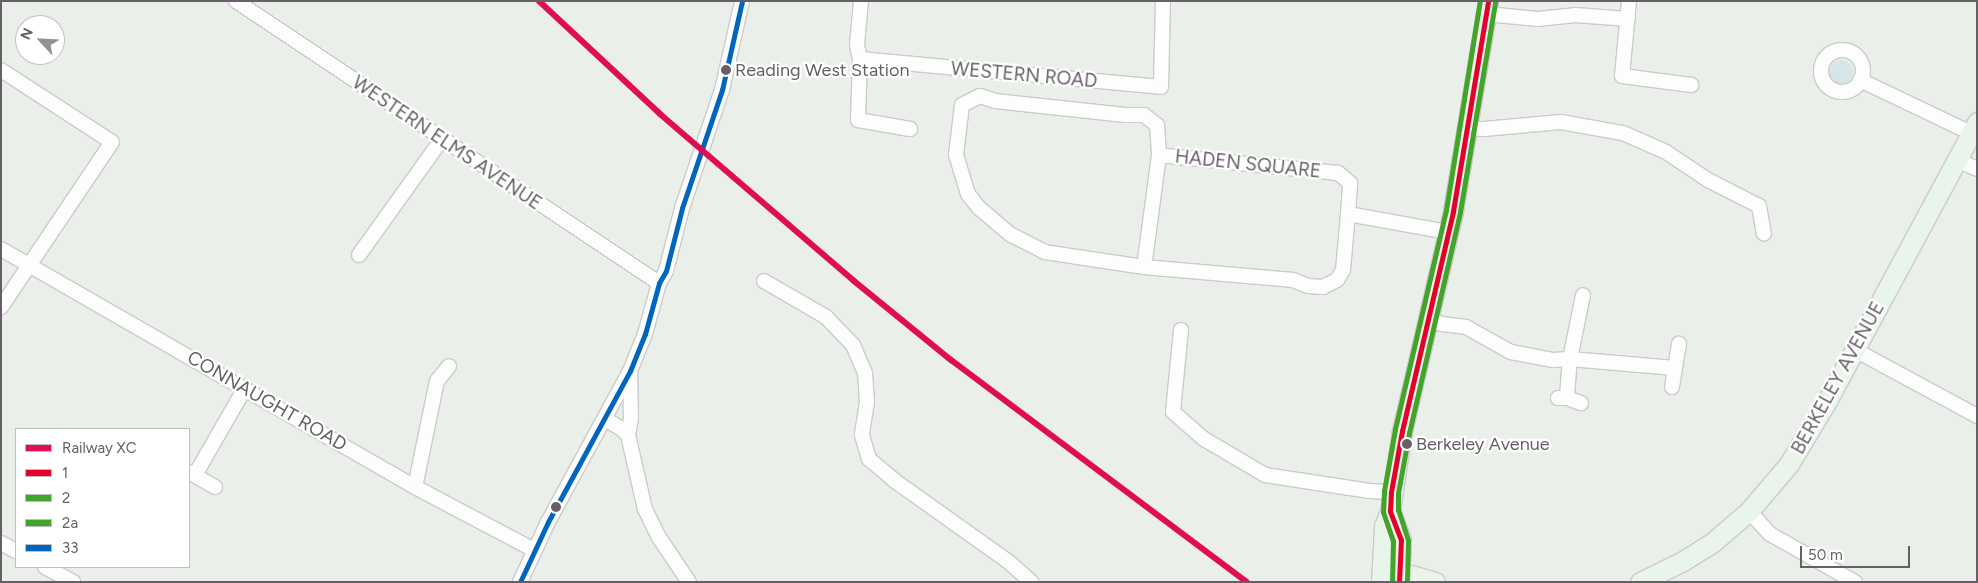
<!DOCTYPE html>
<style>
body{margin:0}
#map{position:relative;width:1978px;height:583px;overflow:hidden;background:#eaefea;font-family:Figtree,sans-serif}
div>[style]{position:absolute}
.green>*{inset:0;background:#d6e5e8}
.round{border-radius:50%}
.roads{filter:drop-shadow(1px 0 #cacbca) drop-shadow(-1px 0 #cacbca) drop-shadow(0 1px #cacbca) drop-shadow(0 -1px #cacbca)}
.minor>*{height:14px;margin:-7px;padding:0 7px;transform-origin:7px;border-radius:7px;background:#fcfdfc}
.minor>.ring{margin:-7px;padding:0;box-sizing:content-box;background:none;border:14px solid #fcfdfc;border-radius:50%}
.major>*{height:19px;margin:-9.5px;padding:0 9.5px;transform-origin:9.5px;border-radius:9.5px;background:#e9f4eb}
.bus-1>*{height:5px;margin:-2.5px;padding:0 2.5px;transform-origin:2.5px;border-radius:2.5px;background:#e4002b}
.bus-2>*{height:5px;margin:-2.5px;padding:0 2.5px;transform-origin:2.5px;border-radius:2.5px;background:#43a429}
.bus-3>*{height:5px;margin:-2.5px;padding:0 2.5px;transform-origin:2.5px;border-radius:2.5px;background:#43a429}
.bus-4>*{height:5px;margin:-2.5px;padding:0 2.5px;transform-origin:2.5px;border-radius:2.5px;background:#0065bd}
.rail-1>*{height:6px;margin:-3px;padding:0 3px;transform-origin:3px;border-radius:3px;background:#df0d52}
.dots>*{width:14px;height:14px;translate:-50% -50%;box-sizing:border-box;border:2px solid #fff;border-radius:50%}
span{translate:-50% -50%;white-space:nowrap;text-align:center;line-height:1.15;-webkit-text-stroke:4.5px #fff;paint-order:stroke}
.bus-label{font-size:18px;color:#665f68}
.left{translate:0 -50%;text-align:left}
.street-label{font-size:19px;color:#665f68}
.frame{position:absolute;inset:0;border:2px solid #665f68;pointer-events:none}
.legend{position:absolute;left:15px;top:428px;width:175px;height:140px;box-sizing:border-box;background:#fff;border:1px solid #c2bfc3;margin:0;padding:6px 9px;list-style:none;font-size:15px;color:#665f68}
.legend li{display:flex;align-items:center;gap:10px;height:25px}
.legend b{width:25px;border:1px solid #c2bfc3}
.north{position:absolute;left:15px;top:15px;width:50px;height:50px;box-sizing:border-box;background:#fff;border:1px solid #c2bfc3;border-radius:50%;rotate:295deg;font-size:14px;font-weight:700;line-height:20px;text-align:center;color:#665f68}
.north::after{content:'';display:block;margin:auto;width:18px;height:22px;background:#949196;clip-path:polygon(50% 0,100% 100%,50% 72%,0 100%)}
.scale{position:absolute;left:1800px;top:546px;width:110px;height:22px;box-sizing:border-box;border:2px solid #665f68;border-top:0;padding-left:6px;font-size:15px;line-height:18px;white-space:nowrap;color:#665f68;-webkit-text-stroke:4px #fff;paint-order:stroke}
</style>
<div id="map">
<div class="green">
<i class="round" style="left:1829px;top:60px;width:24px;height:24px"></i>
</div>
<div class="roads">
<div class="minor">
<i style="left:236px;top:1px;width:508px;rotate:33.69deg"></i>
<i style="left:861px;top:1px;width:44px;rotate:95.2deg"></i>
<i style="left:857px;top:45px;width:14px;rotate:78deg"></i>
<i style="left:860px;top:59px;width:302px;rotate:5.3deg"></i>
<i style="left:1161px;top:87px;width:86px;rotate:-88.7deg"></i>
<i style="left:1629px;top:1px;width:75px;rotate:95.3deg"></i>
<i style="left:1622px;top:76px;width:70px;rotate:7.4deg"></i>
<i style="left:1486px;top:14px;width:52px;rotate:5.5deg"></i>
<i style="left:1538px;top:19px;width:37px;rotate:-6deg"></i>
<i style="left:1575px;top:15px;width:53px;rotate:4.3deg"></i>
<i class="ring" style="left:1821px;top:50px;width:28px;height:28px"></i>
<i style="left:860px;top:59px;width:61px;rotate:91.9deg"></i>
<i style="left:858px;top:120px;width:53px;rotate:9.8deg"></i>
<i style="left:1px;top:70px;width:132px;rotate:33deg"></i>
<i style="left:112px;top:142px;width:199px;rotate:123.9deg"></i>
<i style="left:1860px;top:80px;width:123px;rotate:25.5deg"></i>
<i style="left:1468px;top:128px;width:16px;rotate:4deg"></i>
<i style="left:1484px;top:129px;width:77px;rotate:-5.2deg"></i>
<i style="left:1561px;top:122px;width:63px;rotate:10.1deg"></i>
<i style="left:1623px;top:133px;width:47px;rotate:23.8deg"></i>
<i style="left:1666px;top:152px;width:50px;rotate:33.7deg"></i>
<i style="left:1708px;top:180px;width:57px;rotate:27deg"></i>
<i style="left:1759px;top:206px;width:28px;rotate:80deg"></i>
<i style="left:1957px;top:160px;width:22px;rotate:24deg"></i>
<i style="left:1348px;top:214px;width:31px;rotate:-86deg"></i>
<i style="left:1350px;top:183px;width:16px;rotate:-140deg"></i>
<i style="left:1338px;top:173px;width:180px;rotate:-174.3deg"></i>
<i style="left:1159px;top:155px;width:113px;rotate:97.6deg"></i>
<i style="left:1144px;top:267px;width:150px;rotate:5deg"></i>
<i style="left:1293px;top:280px;width:16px;rotate:22deg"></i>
<i style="left:1308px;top:286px;width:15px;rotate:4deg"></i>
<i style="left:1323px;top:287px;width:16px;rotate:-27deg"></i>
<i style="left:1337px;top:280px;width:12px;rotate:-59deg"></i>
<i style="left:1343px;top:270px;width:56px;rotate:-84.9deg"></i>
<i style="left:1348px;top:214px;width:102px;rotate:10.2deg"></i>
<i style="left:1px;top:249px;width:478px;rotate:29.9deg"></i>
<i style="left:415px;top:487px;width:135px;rotate:27.9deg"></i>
<i style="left:359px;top:255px;width:143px;rotate:-54.4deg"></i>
<i style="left:1144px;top:267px;width:100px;rotate:-171.4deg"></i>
<i style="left:1045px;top:252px;width:38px;rotate:-153deg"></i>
<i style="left:1011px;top:235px;width:42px;rotate:-139.8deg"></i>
<i style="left:979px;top:208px;width:18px;rotate:-128deg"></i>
<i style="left:968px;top:194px;width:41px;rotate:-107.1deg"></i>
<i style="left:956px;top:155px;width:50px;rotate:-83.2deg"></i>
<i style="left:962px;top:105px;width:20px;rotate:-27deg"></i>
<i style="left:980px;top:96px;width:16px;rotate:18deg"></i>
<i style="left:995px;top:101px;width:131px;rotate:6.1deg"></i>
<i style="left:1125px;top:115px;width:19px"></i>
<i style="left:1144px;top:115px;width:16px;rotate:38deg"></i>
<i style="left:1157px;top:125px;width:30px;rotate:86deg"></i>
<i style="left:764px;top:281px;width:72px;rotate:30.1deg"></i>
<i style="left:826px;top:317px;width:39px;rotate:46deg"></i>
<i style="left:853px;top:345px;width:30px;rotate:67deg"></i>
<i style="left:865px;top:373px;width:29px;rotate:86deg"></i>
<i style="left:867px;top:402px;width:33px;rotate:99deg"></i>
<i style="left:862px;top:435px;width:25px;rotate:74deg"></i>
<i style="left:869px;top:459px;width:34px;rotate:40deg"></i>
<i style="left:895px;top:481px;width:140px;rotate:35.4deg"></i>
<i style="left:1009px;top:562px;width:30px;rotate:42deg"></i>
<i style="left:1429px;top:319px;width:14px;rotate:21deg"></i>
<i style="left:1442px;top:324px;width:24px;rotate:7deg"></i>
<i style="left:1466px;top:327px;width:51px;rotate:29.1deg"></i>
<i style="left:1511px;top:352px;width:43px;rotate:10.8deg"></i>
<i style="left:1553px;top:360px;width:17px;rotate:-3deg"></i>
<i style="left:1570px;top:359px;width:105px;rotate:4.9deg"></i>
<i style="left:1181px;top:330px;width:82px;rotate:95.6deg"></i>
<i style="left:1173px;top:412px;width:41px;rotate:41.1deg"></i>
<i style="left:1204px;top:439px;width:71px;rotate:30.5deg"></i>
<i style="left:1265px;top:475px;width:106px;rotate:8.7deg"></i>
<i style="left:1370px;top:491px;width:21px;rotate:3deg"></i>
<i style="left:1855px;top:350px;width:139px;rotate:28.4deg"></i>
<i style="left:1672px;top:387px;width:44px;rotate:-80.8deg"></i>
<i style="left:1558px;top:398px;width:9px"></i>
<i style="left:1567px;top:398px;width:15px;rotate:20deg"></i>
<i style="left:1567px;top:398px;width:39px;rotate:-86deg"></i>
<i style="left:1570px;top:359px;width:65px;rotate:-78.5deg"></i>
<i style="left:605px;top:419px;width:21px;rotate:31deg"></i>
<i style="left:623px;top:430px;width:7px;rotate:45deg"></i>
<i style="left:628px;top:435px;width:76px;rotate:77.1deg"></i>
<i style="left:645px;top:509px;width:30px;rotate:64deg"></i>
<i style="left:658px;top:536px;width:55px;rotate:56deg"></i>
<i style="left:628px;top:435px;width:17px;rotate:-80deg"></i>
<i style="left:631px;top:418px;width:46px;rotate:-91.2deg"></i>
<i style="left:189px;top:472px;width:30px;rotate:30deg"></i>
<i style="left:195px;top:475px;width:100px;rotate:-60.1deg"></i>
<i style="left:415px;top:487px;width:108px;rotate:-78.3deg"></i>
<i style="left:437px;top:381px;width:19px;rotate:-51deg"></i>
<i style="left:1749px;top:511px;width:31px;rotate:48deg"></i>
<i style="left:1770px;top:534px;width:98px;rotate:29.5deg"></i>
<i style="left:1px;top:543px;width:17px;rotate:28deg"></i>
<i style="left:45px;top:567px;width:32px;rotate:28deg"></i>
<i style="left:520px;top:582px;width:66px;rotate:-65deg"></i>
<i style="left:548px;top:522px;width:172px;rotate:-61.5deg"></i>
<i style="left:630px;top:371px;width:40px;rotate:-68deg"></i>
<i style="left:645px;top:334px;width:53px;rotate:-74.6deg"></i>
<i style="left:659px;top:283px;width:14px;rotate:-60deg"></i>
<i style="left:666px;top:271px;width:65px;rotate:-75.7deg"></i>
<i style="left:682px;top:208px;width:125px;rotate:-71.3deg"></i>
<i style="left:722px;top:90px;width:91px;rotate:-77.3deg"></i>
</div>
<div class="major">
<i style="left:1390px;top:511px;width:31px;rotate:69deg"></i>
<i style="left:1401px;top:540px;width:42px;rotate:92.7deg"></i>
<i style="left:1388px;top:576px;width:23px;rotate:-2deg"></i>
<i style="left:1411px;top:575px;width:25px;rotate:16deg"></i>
<i style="left:1381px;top:582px;width:56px;rotate:-86.9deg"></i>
<i style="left:1384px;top:526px;width:16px;rotate:-68deg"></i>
<i style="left:1390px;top:511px;width:81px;rotate:-81.5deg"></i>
<i style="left:1402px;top:431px;width:226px;rotate:-76.9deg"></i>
<i style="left:1453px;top:211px;width:213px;rotate:-80.5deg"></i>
<i style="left:1640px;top:582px;width:48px;rotate:-26deg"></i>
<i style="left:1683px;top:561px;width:36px;rotate:-32deg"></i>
<i style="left:1713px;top:542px;width:48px;rotate:-40.7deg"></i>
<i style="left:1749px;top:511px;width:62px;rotate:-49.6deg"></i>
<i style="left:1789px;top:464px;width:74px;rotate:-58.9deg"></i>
<i style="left:1827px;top:401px;width:317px;rotate:-61.7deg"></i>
</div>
</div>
<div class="bus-1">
<i style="left:1399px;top:582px;width:42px;rotate:-87.3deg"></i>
<i style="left:1401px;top:540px;width:31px;rotate:-111deg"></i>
<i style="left:1390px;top:511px;width:19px;rotate:-87deg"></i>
<i style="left:1391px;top:492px;width:62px;rotate:-79.8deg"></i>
<i style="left:1402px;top:431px;width:226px;rotate:-76.9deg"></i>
<i style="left:1453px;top:211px;width:213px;rotate:-80.5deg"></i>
</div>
<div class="bus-2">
<i style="left:1407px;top:582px;width:42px;rotate:-88.6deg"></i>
<i style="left:1408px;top:540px;width:32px;rotate:-108deg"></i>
<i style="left:1398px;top:510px;width:17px;rotate:-90deg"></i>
<i style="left:1398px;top:493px;width:61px;rotate:-79.6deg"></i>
<i style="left:1409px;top:433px;width:227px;rotate:-77deg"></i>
<i style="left:1460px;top:212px;width:213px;rotate:-80.5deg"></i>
</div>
<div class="bus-3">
<i style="left:1392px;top:582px;width:41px;rotate:-88.6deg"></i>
<i style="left:1393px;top:541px;width:31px;rotate:-109deg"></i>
<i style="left:1383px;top:512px;width:21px;rotate:-87deg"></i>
<i style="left:1384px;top:491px;width:63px;rotate:-79.9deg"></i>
<i style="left:1395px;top:429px;width:225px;rotate:-76.9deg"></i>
<i style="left:1446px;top:210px;width:212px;rotate:-80.8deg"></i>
</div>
<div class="bus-4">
<i style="left:520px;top:582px;width:66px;rotate:-65deg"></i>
<i style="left:548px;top:522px;width:172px;rotate:-61.5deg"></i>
<i style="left:630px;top:371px;width:40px;rotate:-68deg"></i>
<i style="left:645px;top:334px;width:53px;rotate:-74.6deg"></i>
<i style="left:659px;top:283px;width:14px;rotate:-60deg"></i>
<i style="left:666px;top:271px;width:65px;rotate:-75.7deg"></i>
<i style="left:682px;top:208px;width:125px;rotate:-71.3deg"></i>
<i style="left:722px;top:90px;width:91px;rotate:-77.3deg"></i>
</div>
<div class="rail-1">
<i style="left:539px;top:1px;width:166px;rotate:43deg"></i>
<i style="left:660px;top:114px;width:256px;rotate:40.7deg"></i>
<i style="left:854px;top:281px;width:125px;rotate:39.2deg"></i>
<i style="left:951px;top:360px;width:370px;rotate:36.9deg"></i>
</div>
<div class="dots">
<i style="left:726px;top:70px;background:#665f68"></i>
<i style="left:1407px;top:444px;background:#665f68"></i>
<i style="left:556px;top:507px;background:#665f68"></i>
</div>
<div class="bus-label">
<span class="left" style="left:735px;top:70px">Reading West Station</span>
<span class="left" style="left:1416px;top:444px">Berkeley Avenue</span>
</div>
<div class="street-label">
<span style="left:1024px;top:75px;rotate:5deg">WESTERN ROAD</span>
<span style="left:447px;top:143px;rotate:34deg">WESTERN ELMS AVENUE</span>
<span style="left:1248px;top:164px;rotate:6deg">HADEN SQUARE</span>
<span style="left:1838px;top:378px;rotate:-61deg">BERKELEY AVENUE</span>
<span style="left:267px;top:401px;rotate:30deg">CONNAUGHT ROAD</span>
</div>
<div class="frame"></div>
<ul class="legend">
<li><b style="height:6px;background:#df0d52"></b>Railway XC</li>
<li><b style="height:6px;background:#e4002b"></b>1</li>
<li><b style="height:6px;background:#43a429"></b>2</li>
<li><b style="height:6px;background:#43a429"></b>2a</li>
<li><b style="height:6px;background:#0065bd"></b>33</li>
</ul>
<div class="north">N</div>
<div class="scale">50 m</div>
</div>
